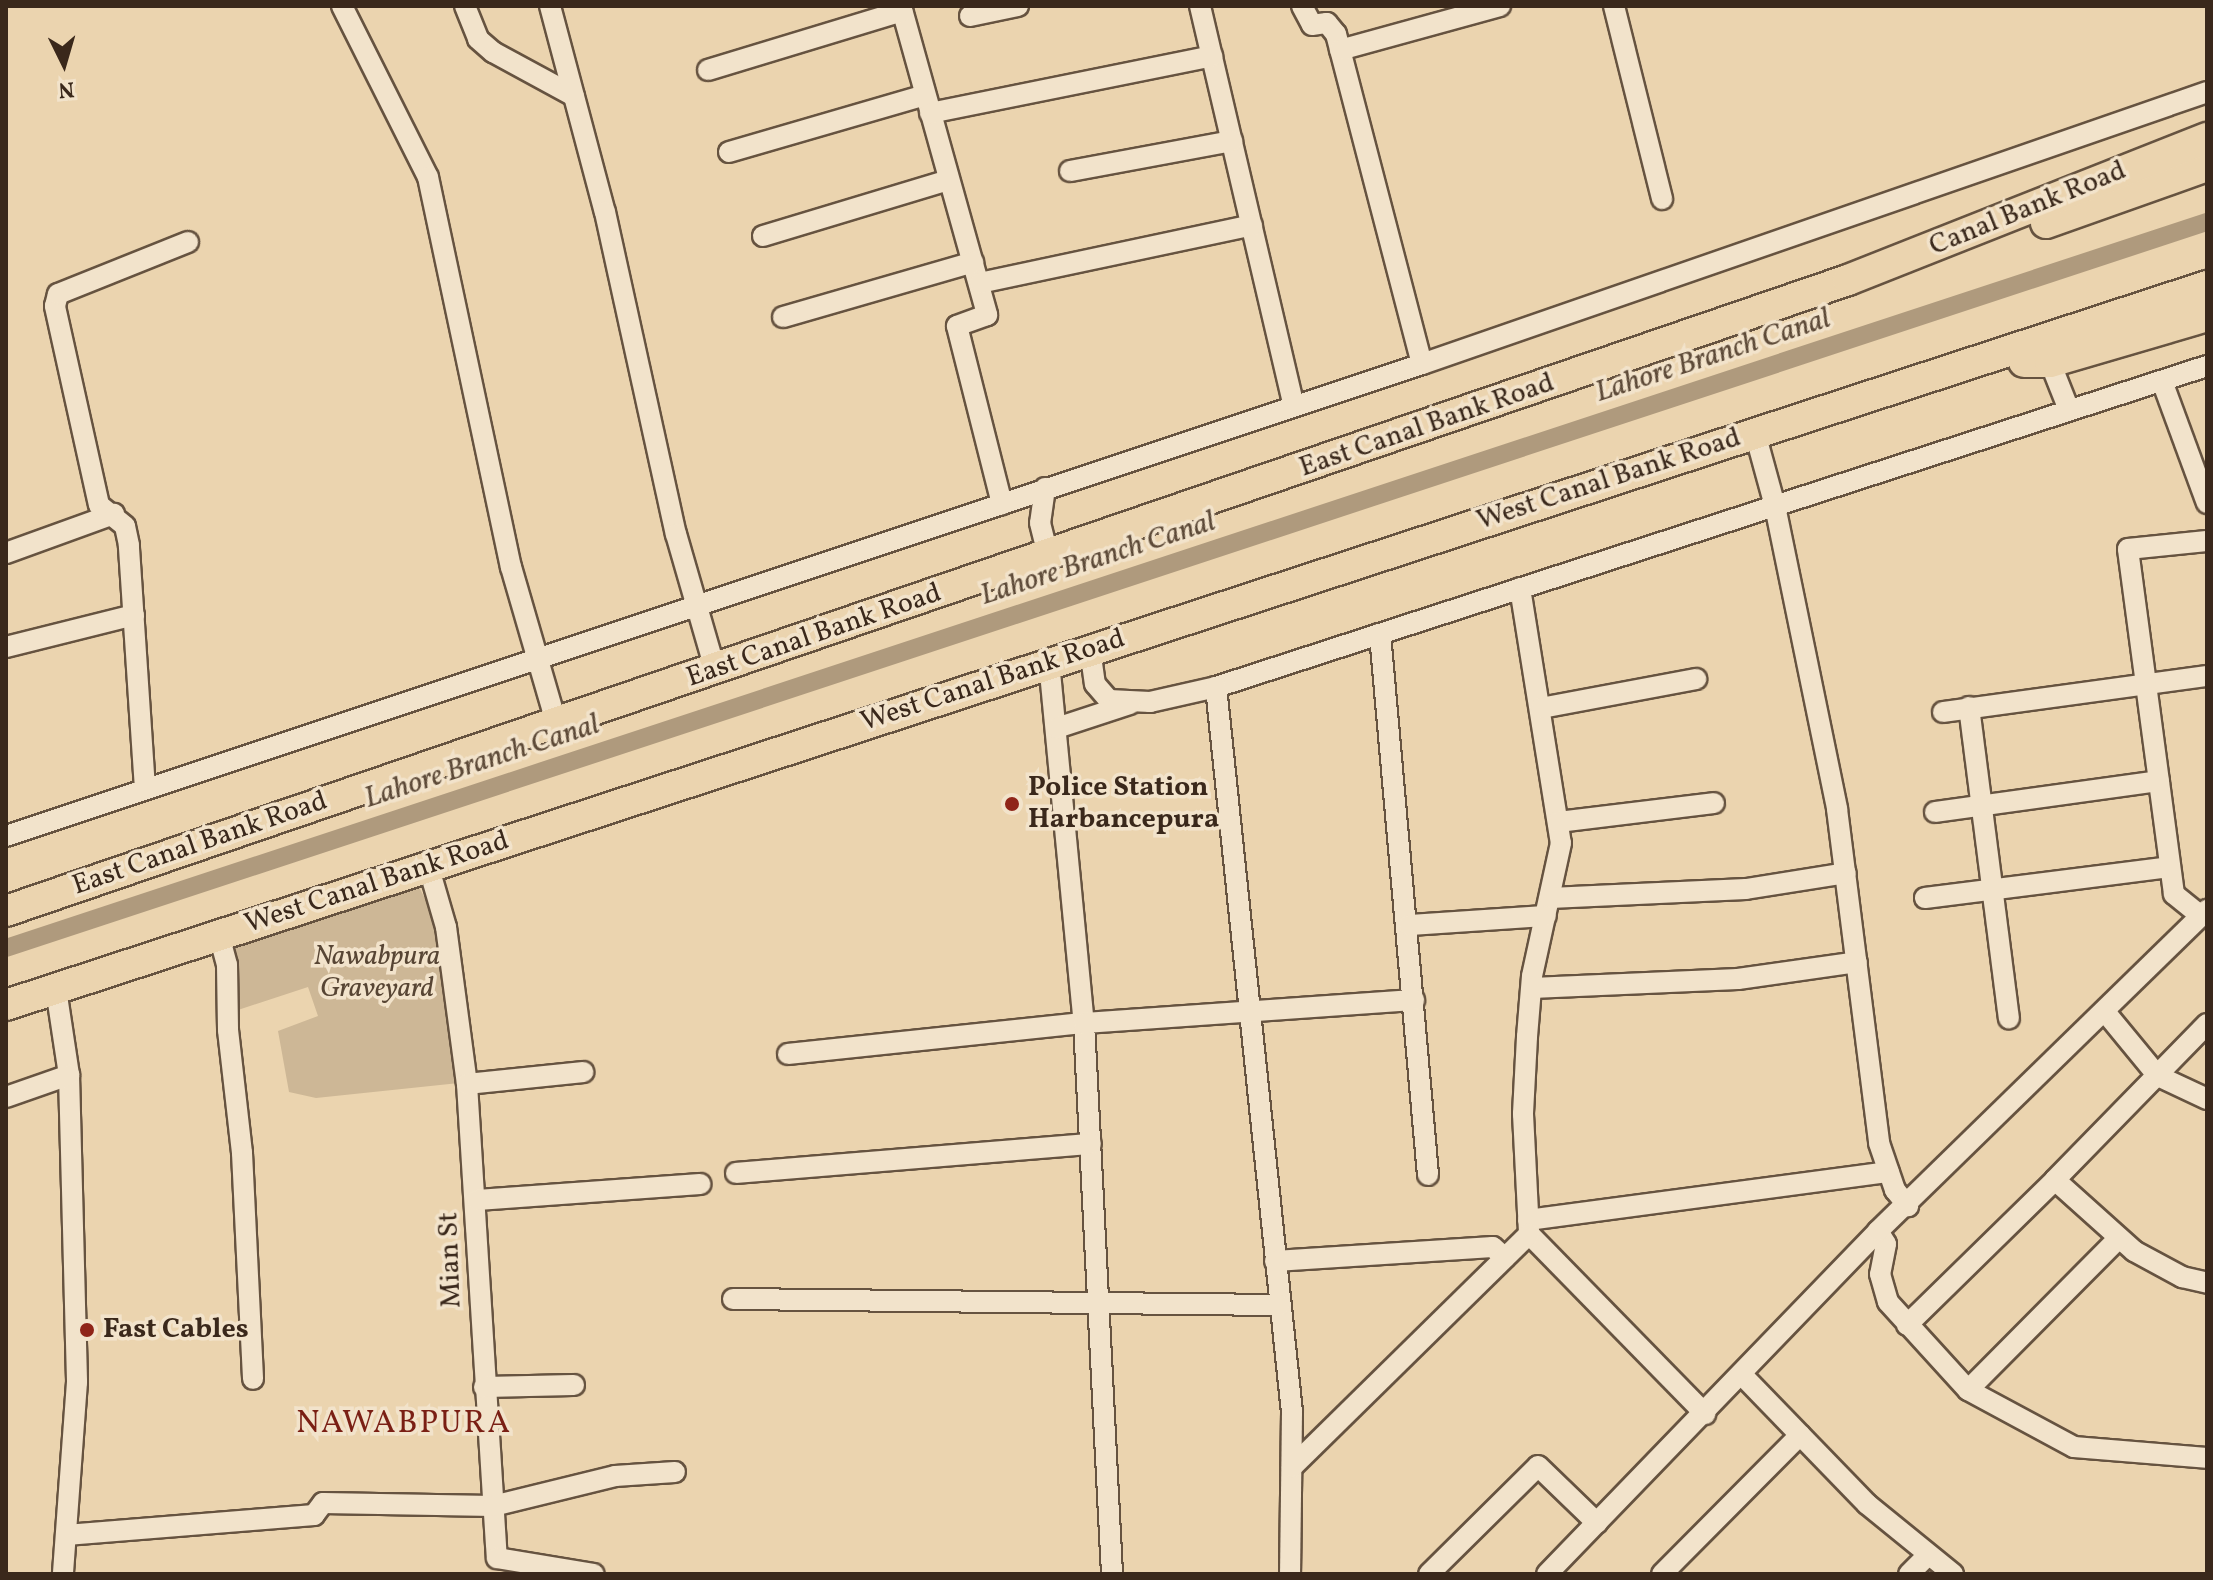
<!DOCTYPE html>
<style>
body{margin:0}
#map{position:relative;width:2213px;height:1580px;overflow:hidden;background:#ebd4af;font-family:Vollkorn,serif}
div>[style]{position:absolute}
.green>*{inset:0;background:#cdb796}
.canal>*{height:18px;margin:-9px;padding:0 9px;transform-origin:9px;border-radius:9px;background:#af9a7d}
.roads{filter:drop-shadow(2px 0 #665340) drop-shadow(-2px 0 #665340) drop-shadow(0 2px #665340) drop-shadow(0 -2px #665340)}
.minor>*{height:20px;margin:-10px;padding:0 10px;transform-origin:10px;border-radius:10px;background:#f2e3cb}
.highway>*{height:30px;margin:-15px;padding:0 15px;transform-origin:15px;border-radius:15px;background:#ebd4af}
.dots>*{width:22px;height:22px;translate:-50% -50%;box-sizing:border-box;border:4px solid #f2e3cb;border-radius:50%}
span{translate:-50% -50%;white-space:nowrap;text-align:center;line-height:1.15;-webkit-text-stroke:7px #f2e3cb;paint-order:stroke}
.street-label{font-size:28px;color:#3a281b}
.poi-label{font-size:28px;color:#3a281b;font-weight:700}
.left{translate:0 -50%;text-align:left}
.park-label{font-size:28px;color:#574534;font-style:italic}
.water-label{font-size:30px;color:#5d4a38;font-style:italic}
.quarter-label{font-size:32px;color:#7a1f14;letter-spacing:2px}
.frame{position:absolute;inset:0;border:8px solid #3a281b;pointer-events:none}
.north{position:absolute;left:24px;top:24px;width:80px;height:80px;-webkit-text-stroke:6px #f2e3cb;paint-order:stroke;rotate:175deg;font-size:22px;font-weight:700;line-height:32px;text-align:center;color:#3a281b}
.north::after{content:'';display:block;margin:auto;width:28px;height:36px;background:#3a281b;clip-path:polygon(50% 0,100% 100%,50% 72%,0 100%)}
</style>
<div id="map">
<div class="green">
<i style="clip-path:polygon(417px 883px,440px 928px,459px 1083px,316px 1098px,289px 1092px,278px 1031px,318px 1016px,308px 987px,238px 1010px,232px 948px)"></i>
</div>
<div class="canal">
<i style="left:6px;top:948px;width:2318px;rotate:-18.26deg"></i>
</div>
<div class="roads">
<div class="minor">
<i style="left:342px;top:6px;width:191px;rotate:63.3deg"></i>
<i style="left:428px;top:177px;width:399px;rotate:78deg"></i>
<i style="left:511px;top:567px;width:161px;rotate:73.8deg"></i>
<i style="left:465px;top:6px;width:35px;rotate:68deg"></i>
<i style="left:478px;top:39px;width:20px;rotate:41deg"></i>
<i style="left:493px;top:52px;width:92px;rotate:28.5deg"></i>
<i style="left:550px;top:6px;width:213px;rotate:75.1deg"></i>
<i style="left:605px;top:212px;width:330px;rotate:77.6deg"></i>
<i style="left:676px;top:534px;width:141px;rotate:73.9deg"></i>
<i style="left:901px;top:6px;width:321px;rotate:74.4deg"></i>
<i style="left:987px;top:315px;width:32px;rotate:160deg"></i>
<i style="left:957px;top:326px;width:184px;rotate:75.8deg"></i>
<i style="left:1200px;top:6px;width:411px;rotate:76.8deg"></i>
<i style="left:1302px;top:6px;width:21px;rotate:62deg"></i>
<i style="left:1312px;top:25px;width:15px;rotate:-8deg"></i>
<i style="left:1327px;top:23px;width:14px;rotate:51deg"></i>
<i style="left:1336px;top:34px;width:341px;rotate:75.4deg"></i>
<i style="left:1614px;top:6px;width:199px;rotate:76deg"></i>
<i style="left:970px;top:16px;width:49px;rotate:-11.8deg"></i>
<i style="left:1340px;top:50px;width:166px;rotate:-15.4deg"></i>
<i style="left:708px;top:70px;width:203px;rotate:-16.9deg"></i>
<i style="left:930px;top:113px;width:288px;rotate:-11.4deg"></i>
<i style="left:729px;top:152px;width:204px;rotate:-16.2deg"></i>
<i style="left:1070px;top:171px;width:165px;rotate:-10.5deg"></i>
<i style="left:763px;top:236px;width:193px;rotate:-16.8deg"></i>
<i style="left:980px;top:283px;width:278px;rotate:-12deg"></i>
<i style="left:783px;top:317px;width:198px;rotate:-16.1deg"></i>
<i style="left:2050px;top:362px;width:52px;rotate:68.4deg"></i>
<i style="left:2162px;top:381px;width:130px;rotate:69.8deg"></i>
<i style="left:1755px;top:433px;width:76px;rotate:74.7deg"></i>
<i style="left:1775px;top:506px;width:309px;rotate:78.4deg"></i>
<i style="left:1837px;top:809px;width:337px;rotate:82.8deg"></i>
<i style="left:1879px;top:1143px;width:50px;rotate:71.2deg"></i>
<i style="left:1895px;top:1190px;width:21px;rotate:51deg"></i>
<i style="left:1045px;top:488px;width:35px;rotate:98deg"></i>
<i style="left:1040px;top:523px;width:34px;rotate:76deg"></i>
<i style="left:6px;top:553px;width:115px;rotate:-19.9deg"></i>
<i style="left:1520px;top:588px;width:258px;rotate:80.9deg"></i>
<i style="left:1561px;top:843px;width:136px;rotate:102.3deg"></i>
<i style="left:1532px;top:976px;width:61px;rotate:94.7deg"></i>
<i style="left:1527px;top:1037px;width:77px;rotate:93deg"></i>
<i style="left:1523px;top:1114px;width:120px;rotate:87.1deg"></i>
<i style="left:1529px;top:1234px;width:252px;rotate:45.6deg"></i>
<i style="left:1380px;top:634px;width:543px;rotate:84.93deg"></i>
<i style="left:6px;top:647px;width:132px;rotate:-14deg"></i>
<i style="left:1090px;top:649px;width:35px;rotate:82deg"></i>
<i style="left:1095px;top:684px;width:21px;rotate:49deg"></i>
<i style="left:1109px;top:700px;width:41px;rotate:2.8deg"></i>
<i style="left:1150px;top:702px;width:68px;rotate:-12.8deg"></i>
<i style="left:1216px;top:687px;width:1042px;rotate:-17.95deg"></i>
<i style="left:1049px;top:662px;width:363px;rotate:84.5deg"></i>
<i style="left:1084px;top:1023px;width:552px;rotate:87.09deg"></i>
<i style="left:1216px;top:687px;width:730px;rotate:84.02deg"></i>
<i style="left:1292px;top:1413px;width:161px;rotate:90.7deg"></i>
<i style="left:1969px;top:707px;width:314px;rotate:82.7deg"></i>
<i style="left:1541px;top:708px;width:158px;rotate:-10.6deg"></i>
<i style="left:1943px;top:712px;width:266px;rotate:-7.8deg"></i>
<i style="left:1057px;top:728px;width:77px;rotate:-18.2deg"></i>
<i style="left:145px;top:789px;width:245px;rotate:-93.8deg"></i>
<i style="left:129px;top:545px;width:19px;rotate:-102deg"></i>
<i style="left:125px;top:526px;width:33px;rotate:-141deg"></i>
<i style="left:99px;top:505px;width:204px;rotate:-102.5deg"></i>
<i style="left:55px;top:306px;width:12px;rotate:-76deg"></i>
<i style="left:58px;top:294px;width:140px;rotate:-21.8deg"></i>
<i style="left:1935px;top:812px;width:226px;rotate:-7.9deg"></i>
<i style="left:1558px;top:822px;width:157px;rotate:-6.9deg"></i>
<i style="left:6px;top:836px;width:1493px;rotate:-18.43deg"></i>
<i style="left:1422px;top:364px;width:831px;rotate:-19.11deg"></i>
<i style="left:428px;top:865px;width:65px;rotate:73.8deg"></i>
<i style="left:446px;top:927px;width:158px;rotate:82.4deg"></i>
<i style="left:467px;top:1084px;width:475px;rotate:86.4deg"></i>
<i style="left:497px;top:1558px;width:98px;rotate:9.4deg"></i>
<i style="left:1550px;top:898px;width:196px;rotate:-2.6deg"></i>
<i style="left:1746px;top:889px;width:101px;rotate:-9.1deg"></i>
<i style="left:1925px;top:898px;width:246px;rotate:-7.2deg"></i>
<i style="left:2201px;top:916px;width:35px;rotate:-141deg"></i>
<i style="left:2174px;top:894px;width:348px;rotate:-97.6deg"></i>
<i style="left:2128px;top:549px;width:79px;rotate:-5.8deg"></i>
<i style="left:1409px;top:925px;width:137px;rotate:-3.8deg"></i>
<i style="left:219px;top:935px;width:31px;rotate:75deg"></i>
<i style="left:227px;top:965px;width:65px;rotate:89.1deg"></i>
<i style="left:228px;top:1030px;width:124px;rotate:83.5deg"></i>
<i style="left:242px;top:1153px;width:226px;rotate:87.2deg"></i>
<i style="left:1532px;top:988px;width:206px;rotate:-2.5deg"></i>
<i style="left:1738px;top:979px;width:120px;rotate:-8.1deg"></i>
<i style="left:56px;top:989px;width:87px;rotate:81.4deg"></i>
<i style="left:69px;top:1075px;width:307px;rotate:88.5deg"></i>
<i style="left:77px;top:1382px;width:193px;rotate:94.2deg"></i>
<i style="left:2106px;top:1013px;width:82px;rotate:50.5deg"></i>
<i style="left:2158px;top:1076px;width:54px;rotate:25.1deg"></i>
<i style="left:2207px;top:1024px;width:218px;rotate:134.3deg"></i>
<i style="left:2055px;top:1180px;width:106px;rotate:41.9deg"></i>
<i style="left:2134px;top:1251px;width:55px;rotate:28.4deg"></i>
<i style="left:2182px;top:1277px;width:26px;rotate:13deg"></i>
<i style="left:788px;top:1054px;width:298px;rotate:-6deg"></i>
<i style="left:1084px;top:1023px;width:331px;rotate:-4deg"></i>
<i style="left:467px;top:1084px;width:117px;rotate:-5.9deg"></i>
<i style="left:6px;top:1097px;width:67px;rotate:-19.2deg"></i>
<i style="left:736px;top:1173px;width:356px;rotate:-4.7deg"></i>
<i style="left:477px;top:1200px;width:224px;rotate:-4.1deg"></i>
<i style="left:1528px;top:1220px;width:364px;rotate:-7.6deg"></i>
<i style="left:1878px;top:1231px;width:15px;rotate:58deg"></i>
<i style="left:1886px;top:1244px;width:31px;rotate:101deg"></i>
<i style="left:1880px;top:1274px;width:29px;rotate:74deg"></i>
<i style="left:1888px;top:1302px;width:119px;rotate:47.7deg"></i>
<i style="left:1968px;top:1390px;width:120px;rotate:28.3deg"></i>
<i style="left:2074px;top:1447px;width:133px;rotate:4.7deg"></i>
<i style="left:1275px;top:1261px;width:218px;rotate:-3.7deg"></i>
<i style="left:1493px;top:1247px;width:16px;rotate:43deg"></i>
<i style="left:733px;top:1299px;width:547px;rotate:0.63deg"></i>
<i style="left:1907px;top:1325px;width:207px;rotate:-44.4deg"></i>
<i style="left:1743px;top:1376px;width:178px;rotate:45.9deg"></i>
<i style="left:1867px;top:1504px;width:111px;rotate:39.1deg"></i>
<i style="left:484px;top:1387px;width:90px;rotate:-1.3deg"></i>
<i style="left:1968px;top:1390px;width:214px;rotate:-45.2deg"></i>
<i style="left:1292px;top:1467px;width:332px;rotate:-44.5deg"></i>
<i style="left:66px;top:1535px;width:249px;rotate:-4.6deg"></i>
<i style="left:314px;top:1515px;width:15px;rotate:-53deg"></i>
<i style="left:323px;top:1503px;width:170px;rotate:1deg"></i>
<i style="left:493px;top:1506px;width:126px;rotate:-13.8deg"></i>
<i style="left:615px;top:1476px;width:60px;rotate:-3.8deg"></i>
<i style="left:1429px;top:1574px;width:153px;rotate:-44.7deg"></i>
<i style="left:1538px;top:1466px;width:82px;rotate:44deg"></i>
<i style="left:1547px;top:1574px;width:477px;rotate:-46deg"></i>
<i style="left:1878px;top:1231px;width:460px;rotate:-44.3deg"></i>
<i style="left:1662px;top:1574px;width:196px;rotate:-45.2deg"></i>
<i style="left:1909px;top:1574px;width:25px;rotate:-45deg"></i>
</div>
<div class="highway">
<i style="left:2046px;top:223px;width:171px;rotate:-19.5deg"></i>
<i style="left:2024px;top:362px;width:26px"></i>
<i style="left:2050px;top:362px;width:164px;rotate:-16.3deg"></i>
<i style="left:6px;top:911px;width:1947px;rotate:-18.91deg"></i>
<i style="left:1848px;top:280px;width:386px;rotate:-21.6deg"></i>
<i style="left:6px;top:1005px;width:2315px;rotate:-18.09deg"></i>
</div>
</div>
<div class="dots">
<i style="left:1012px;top:804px;background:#8f2418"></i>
<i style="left:87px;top:1330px;background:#8f2418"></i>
</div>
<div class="street-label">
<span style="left:2028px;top:209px;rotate:-22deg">Canal Bank Road</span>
<span style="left:1427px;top:426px;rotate:-19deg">East Canal Bank Road</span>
<span style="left:1609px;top:480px;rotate:-18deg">West Canal Bank Road</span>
<span style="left:814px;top:636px;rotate:-19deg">East Canal Bank Road</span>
<span style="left:993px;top:681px;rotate:-18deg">West Canal Bank Road</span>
<span style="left:200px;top:844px;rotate:-19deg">East Canal Bank Road</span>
<span style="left:377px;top:883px;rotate:-18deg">West Canal Bank Road</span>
<span style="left:451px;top:1260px;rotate:-92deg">Mian St</span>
</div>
<div class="poi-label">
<span class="left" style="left:1028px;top:804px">Police Station<br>Harbancepura</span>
<span class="left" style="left:103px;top:1330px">Fast Cables</span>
</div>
<div class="park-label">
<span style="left:377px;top:973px">Nawabpura<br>Graveyard</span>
</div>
<div class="water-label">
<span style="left:1713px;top:356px;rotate:-18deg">Lahore Branch Canal</span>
<span style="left:1098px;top:559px;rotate:-18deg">Lahore Branch Canal</span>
<span style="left:482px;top:762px;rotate:-18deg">Lahore Branch Canal</span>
</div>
<div class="quarter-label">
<span style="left:404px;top:1424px">NAWABPURA</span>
</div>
<div class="frame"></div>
<div class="north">N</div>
</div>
